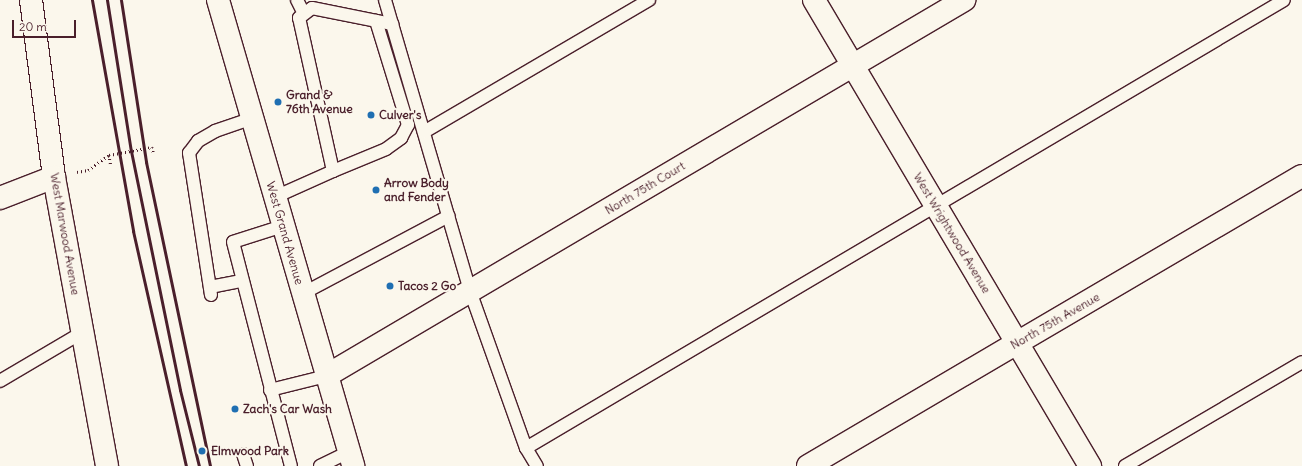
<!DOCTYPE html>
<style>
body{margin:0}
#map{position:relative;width:1302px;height:466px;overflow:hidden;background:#fbf7ec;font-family:Delius,sans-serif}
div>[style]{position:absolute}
.path>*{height:2.5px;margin-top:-1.25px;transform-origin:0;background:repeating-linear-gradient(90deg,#4a1f2b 0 1px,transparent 0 4px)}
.roads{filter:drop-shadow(1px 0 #4a1f2b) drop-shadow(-1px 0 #4a1f2b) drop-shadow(0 1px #4a1f2b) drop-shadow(0 -1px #4a1f2b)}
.lane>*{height:12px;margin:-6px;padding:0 6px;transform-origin:6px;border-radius:6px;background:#fbf7ec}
.street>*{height:22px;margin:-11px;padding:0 11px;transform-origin:11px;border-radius:11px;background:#fbf7ec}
.secondary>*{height:22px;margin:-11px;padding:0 11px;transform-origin:11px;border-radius:11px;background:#fbf7ec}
.rail>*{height:3px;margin:-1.5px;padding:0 1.5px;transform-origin:1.5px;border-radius:1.5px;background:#4a1f2b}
.dots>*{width:11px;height:11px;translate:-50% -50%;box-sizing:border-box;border:2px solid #fbf7ec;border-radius:50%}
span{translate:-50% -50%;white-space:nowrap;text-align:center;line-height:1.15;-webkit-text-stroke:4px #fbf7ec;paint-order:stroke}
.poi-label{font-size:12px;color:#4a1f2b;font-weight:700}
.left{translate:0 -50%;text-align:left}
.street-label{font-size:12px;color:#4a1f2b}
.scale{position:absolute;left:12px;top:20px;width:64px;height:18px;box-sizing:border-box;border:2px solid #4a1f2b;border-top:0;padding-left:5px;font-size:12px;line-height:14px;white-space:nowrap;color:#4a1f2b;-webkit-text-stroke:3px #fbf7ec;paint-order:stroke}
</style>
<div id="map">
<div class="path">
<i style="left:109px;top:155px;width:10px;rotate:79deg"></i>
<i style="left:77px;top:172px;width:11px;rotate:-10deg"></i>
<i style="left:88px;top:170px;width:26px;rotate:-36deg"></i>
<i style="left:109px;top:155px;width:44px;rotate:-10.5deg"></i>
<i style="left:152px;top:147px;width:7px;rotate:74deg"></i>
</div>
<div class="roads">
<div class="lane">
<i style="left:297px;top:0;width:13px;rotate:63deg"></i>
<i style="left:385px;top:0;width:303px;rotate:73.7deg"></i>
<i style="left:470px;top:291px;width:167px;rotate:70.4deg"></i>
<i style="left:526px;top:448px;width:21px;rotate:59deg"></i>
<i style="left:424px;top:132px;width:261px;rotate:-30.4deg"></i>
<i style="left:333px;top:171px;width:57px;rotate:-22.5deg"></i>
<i style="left:386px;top:149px;width:19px;rotate:-36deg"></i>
<i style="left:401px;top:138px;width:15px;rotate:-62deg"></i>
<i style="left:408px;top:125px;width:109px;rotate:-107.1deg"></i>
<i style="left:275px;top:197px;width:64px;rotate:-24.1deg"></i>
<i style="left:333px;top:171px;width:157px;rotate:-102.5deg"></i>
<i style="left:299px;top:18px;width:16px;rotate:-38deg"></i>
<i style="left:312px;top:8px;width:82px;rotate:11.3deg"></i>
<i style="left:283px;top:226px;width:52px;rotate:162.3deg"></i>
<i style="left:233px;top:242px;width:231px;rotate:75.5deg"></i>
<i style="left:210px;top:287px;width:32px;rotate:-11deg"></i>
<i style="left:302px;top:294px;width:166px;rotate:-28deg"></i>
<i style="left:211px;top:295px;width:144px;rotate:-98.8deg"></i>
<i style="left:189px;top:153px;width:15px;rotate:-53deg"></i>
<i style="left:198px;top:141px;width:20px;rotate:-30deg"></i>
<i style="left:215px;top:131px;width:39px;rotate:-19deg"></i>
<i style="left:0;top:381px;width:96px;rotate:-30.6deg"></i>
<i style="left:270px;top:390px;width:58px;rotate:-14deg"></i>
<i style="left:526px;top:448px;width:880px;rotate:-30.58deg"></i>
<i style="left:243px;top:454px;width:13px;rotate:72deg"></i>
<i style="left:320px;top:466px;width:32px;rotate:-26deg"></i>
<i style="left:1125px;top:466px;width:205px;rotate:-30.4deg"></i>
</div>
<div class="street">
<i style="left:31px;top:0;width:178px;rotate:82.6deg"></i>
<i style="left:54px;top:177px;width:294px;rotate:79.6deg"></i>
<i style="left:814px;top:0;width:542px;rotate:59.36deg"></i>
<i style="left:0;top:198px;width:58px;rotate:-21.3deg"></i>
<i style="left:1017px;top:343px;width:330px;rotate:-30.4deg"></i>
<i style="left:326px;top:376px;width:741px;rotate:-30.51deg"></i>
</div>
<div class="secondary">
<i style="left:218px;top:0;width:485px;rotate:73.8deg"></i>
<i style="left:808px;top:466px;width:243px;rotate:-30.5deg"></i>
</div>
</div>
<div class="rail">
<i style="left:92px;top:0;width:235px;rotate:79.9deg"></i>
<i style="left:133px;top:231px;width:241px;rotate:77.3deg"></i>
<i style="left:107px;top:0;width:153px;rotate:81deg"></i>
<i style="left:131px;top:151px;width:244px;rotate:78.4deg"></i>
<i style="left:180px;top:390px;width:78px;rotate:76deg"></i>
<i style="left:121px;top:0;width:164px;rotate:81.2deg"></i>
<i style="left:146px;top:162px;width:311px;rotate:78.1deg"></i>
</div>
<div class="dots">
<i style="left:278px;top:102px;background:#1f6fb2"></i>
<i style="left:371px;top:115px;background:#1f6fb2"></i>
<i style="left:376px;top:190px;background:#1f6fb2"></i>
<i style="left:390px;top:286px;background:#1f6fb2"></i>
<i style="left:235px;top:409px;background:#1f6fb2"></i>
<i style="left:202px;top:451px;background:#1f6fb2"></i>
</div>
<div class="poi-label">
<span class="left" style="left:286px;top:102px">Grand &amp;<br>76th Avenue</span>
<span class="left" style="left:379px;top:115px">Culver's</span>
<span class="left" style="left:384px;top:190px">Arrow Body<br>and Fender</span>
<span class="left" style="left:398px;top:286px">Tacos 2 Go</span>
<span class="left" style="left:243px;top:409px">Zach's Car Wash</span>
<span class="left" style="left:211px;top:451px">Elmwood Park</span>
</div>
<div class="street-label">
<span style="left:645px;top:188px;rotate:-31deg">North 75th Court</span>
<span style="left:285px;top:233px;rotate:74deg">West Grand Avenue</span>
<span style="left:952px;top:233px;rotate:59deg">West Wrightwood Avenue</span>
<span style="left:65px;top:234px;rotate:80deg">West Marwood Avenue</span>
<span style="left:1055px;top:321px;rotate:-30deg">North 75th Avenue</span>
</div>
<div class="scale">20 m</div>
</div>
